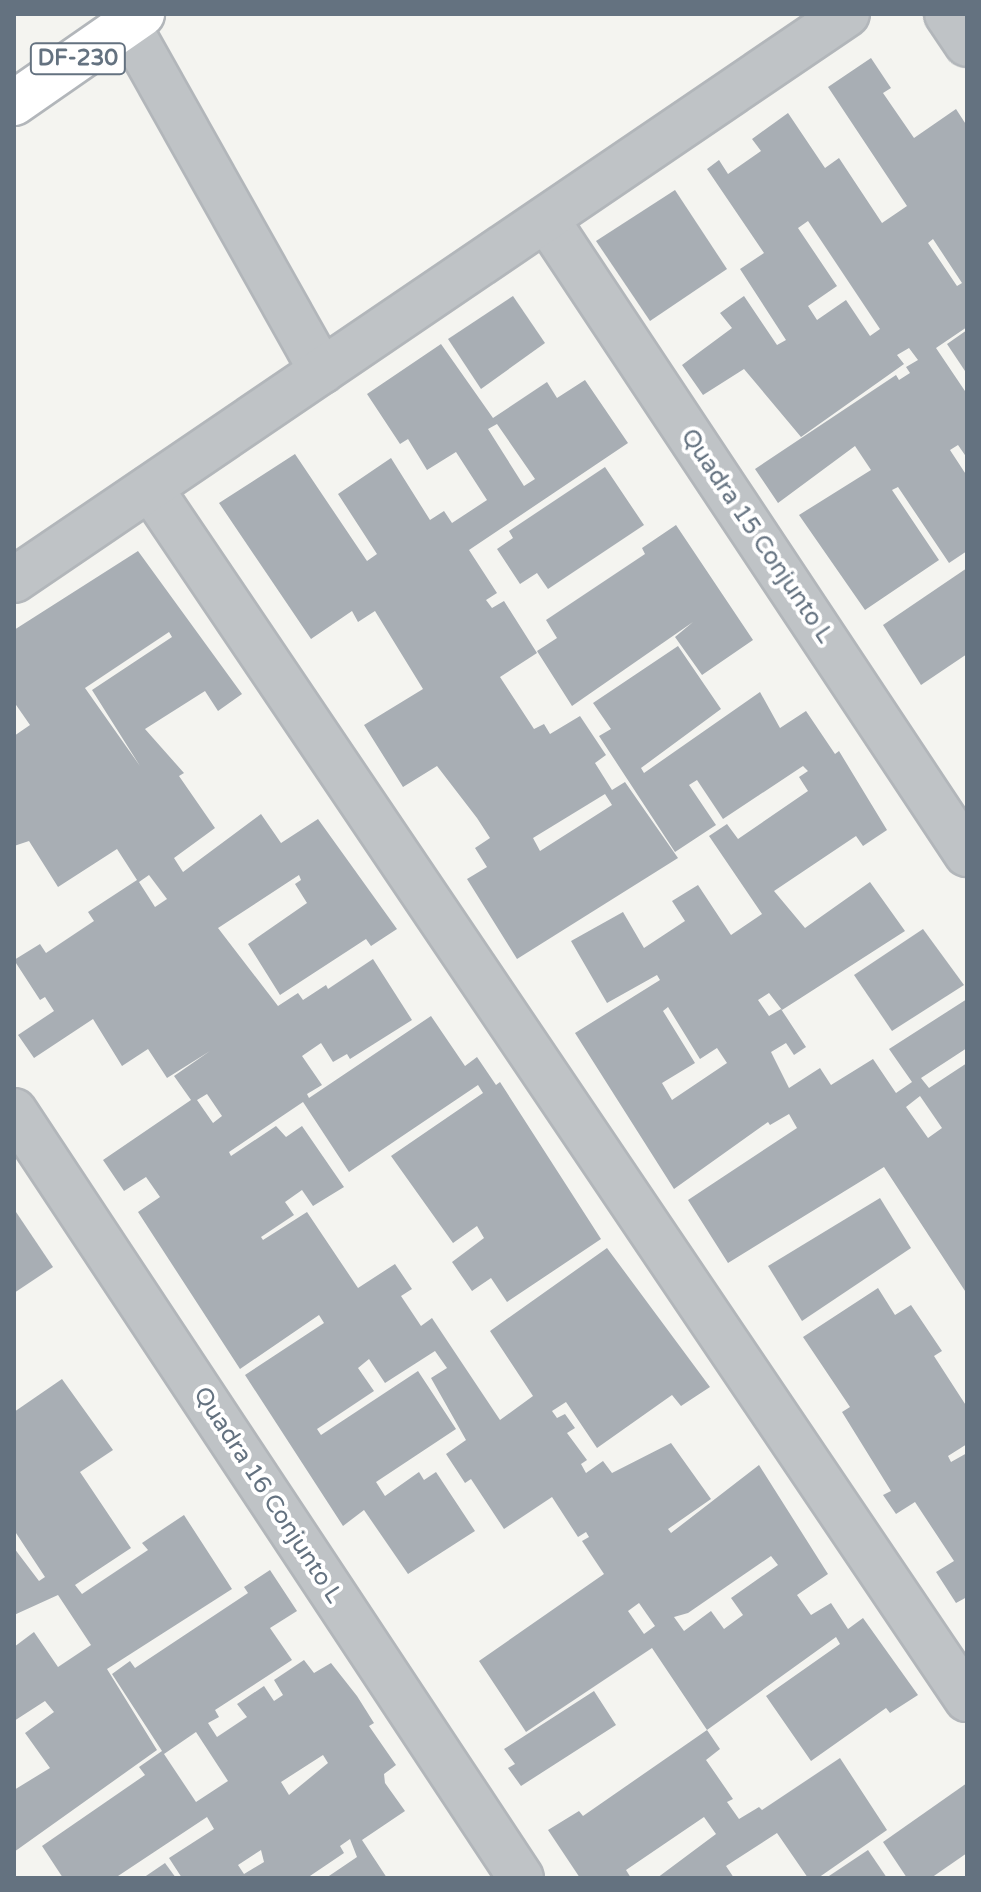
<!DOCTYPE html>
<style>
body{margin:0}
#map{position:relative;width:981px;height:1892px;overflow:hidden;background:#f4f4f0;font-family:"Varela Round",sans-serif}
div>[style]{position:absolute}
.building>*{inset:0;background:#a8aeb4}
.roads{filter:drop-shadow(2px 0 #b2b6ba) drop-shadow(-2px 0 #b2b6ba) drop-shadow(0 2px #b2b6ba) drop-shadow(0 -2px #b2b6ba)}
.street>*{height:44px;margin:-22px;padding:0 22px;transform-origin:22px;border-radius:22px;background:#bfc3c6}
.primary>*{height:44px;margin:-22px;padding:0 22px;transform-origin:22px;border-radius:22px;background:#fff}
span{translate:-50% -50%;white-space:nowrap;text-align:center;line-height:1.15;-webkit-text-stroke:8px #fff;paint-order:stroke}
.shield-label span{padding:2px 6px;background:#fff;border:2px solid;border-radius:6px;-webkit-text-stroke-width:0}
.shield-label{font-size:22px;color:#647280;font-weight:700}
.street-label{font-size:24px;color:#647280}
.frame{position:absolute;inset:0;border:16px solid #647280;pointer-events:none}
</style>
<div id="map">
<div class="building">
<i style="clip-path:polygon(evenodd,871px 58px,891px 88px,883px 93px,914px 138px,956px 109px,967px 126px,967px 327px,936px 348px,967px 394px,967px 458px,958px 445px,950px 450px,967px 476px,967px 551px,949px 563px,898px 487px,892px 490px,939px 560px,865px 610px,799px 515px,871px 470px,855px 446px,778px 503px,755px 469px,896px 375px,899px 380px,910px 373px,906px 367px,918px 360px,909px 348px,897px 355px,904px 364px,801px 437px,744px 369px,703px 395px,682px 365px,732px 328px,720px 313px,744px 296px,777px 345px,786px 340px,740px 269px,764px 253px,707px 169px,719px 160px,728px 174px,761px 151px,752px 139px,788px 113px,825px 168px,839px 158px,882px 223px,907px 206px,828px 87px,871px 58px,808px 221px,880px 329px,870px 336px,846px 300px,817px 320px,808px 306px,837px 286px,798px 228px,808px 221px,871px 58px,933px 239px,962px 283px,957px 286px,928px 243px,933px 239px)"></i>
<i style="clip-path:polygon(675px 190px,727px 269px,650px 321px,596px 241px)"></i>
<i style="clip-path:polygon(513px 296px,545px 343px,481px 389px,448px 339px)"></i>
<i style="clip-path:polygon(967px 330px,967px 374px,947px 344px)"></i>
<i style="clip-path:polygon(evenodd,441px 344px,493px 418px,547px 382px,557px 398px,585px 380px,628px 443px,469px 550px,497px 593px,486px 600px,492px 608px,504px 601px,537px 653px,500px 677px,534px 729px,544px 724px,550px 734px,580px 716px,606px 755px,595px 763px,612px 790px,625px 782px,678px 858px,517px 959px,467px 879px,487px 867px,475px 848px,490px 838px,477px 818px,437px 766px,403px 787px,364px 725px,423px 689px,375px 611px,358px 622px,352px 611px,311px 639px,219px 503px,295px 454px,367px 561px,377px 554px,338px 494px,391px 458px,430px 520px,444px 511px,452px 523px,487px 500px,456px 452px,427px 470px,408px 439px,400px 444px,367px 394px,441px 344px,497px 424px,535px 479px,524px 486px,488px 429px,497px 424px,441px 344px,605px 794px,612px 805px,540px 851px,533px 838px,605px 794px)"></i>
<i style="clip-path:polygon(605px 467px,644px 525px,548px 589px,537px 573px,520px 584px,497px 549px,513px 538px,509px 531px)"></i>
<i style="clip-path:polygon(676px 525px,753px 640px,702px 675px,675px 637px,693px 622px,572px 706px,537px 651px,557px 638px,546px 620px,645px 554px,642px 548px)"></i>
<i style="clip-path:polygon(evenodd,138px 551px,242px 694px,218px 711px,205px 691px,145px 729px,184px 773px,179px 776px,215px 828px,174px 858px,183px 872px,261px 814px,281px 843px,318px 819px,397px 929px,371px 946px,366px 939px,280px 995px,248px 944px,307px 903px,295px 884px,301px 880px,299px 875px,218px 928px,278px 1006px,298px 993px,303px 1000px,326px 985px,328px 989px,373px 959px,412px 1020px,350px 1059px,347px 1054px,333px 1062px,321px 1043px,302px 1056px,322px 1085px,307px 1094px,309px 1098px,431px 1016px,465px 1066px,477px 1057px,496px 1085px,500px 1082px,601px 1239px,507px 1302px,491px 1278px,472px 1291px,452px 1262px,484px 1238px,477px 1226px,453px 1243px,391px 1156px,483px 1093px,478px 1085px,349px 1172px,303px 1102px,229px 1152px,231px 1156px,276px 1126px,286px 1137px,302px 1126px,344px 1187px,313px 1206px,302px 1190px,285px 1202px,294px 1215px,261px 1237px,263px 1240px,307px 1212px,358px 1288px,395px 1264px,412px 1289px,401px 1296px,421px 1326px,432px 1318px,500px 1420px,533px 1396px,490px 1331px,607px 1248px,710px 1387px,681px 1406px,672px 1395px,597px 1448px,566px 1402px,552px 1411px,557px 1418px,565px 1414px,575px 1428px,567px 1433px,587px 1460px,581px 1464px,586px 1473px,603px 1461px,612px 1473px,671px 1443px,711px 1499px,668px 1529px,671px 1533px,759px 1465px,828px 1574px,797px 1595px,811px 1615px,831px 1603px,848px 1629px,863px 1618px,918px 1695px,890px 1713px,886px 1708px,811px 1761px,766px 1696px,840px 1644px,836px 1637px,707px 1730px,652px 1648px,526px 1732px,479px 1661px,604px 1574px,582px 1541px,589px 1537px,586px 1532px,578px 1537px,552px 1497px,504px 1529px,471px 1479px,465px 1483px,446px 1454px,466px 1440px,431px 1378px,447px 1368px,435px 1351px,385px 1383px,369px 1359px,358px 1368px,374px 1391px,317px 1429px,321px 1435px,418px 1371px,456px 1429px,376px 1482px,385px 1496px,419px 1472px,424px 1480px,436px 1472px,475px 1531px,408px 1574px,364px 1510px,343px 1526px,245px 1375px,324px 1323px,319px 1315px,240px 1369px,138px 1212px,160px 1197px,146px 1177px,124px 1191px,103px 1160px,191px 1100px,174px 1076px,210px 1051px,167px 1078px,148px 1049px,122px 1066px,93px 1019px,34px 1058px,18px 1035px,54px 1011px,45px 997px,40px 1000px,14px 960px,40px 944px,46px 953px,94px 921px,88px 912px,137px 880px,117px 849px,58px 887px,29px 841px,14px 846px,14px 736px,30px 725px,14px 702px,14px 630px,138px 551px,169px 632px,172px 637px,92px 690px,140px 766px,85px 688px,169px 632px,138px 551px,149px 875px,167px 899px,155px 907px,139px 882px,149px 875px,138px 551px,207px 1094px,222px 1116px,213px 1123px,197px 1100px,207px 1094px,138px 551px,771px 1556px,778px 1565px,731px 1598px,743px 1615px,724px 1629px,711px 1611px,684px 1631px,674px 1617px,688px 1613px,771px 1556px,138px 551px,639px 1603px,655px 1626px,644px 1634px,628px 1611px,639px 1603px)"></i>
<i style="clip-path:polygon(967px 568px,967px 654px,921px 685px,883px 625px)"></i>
<i style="clip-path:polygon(evenodd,678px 646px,721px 709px,641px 768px,644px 773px,760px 692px,780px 728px,806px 711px,835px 754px,839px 751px,887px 830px,863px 846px,856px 836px,774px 891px,805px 928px,870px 882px,905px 931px,782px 1010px,769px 993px,758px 1000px,769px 1016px,781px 1009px,806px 1047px,794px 1055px,786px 1043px,771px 1052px,789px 1088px,820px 1068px,831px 1085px,873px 1059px,896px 1093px,912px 1082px,889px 1049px,967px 999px,967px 1048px,921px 1078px,929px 1088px,967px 1063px,967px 1294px,884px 1167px,728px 1263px,688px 1200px,797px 1128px,789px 1114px,770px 1125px,768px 1122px,674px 1189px,575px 1033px,660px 980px,657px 975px,607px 1003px,571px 941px,623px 912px,644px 948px,685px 921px,672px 901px,698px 885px,731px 935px,762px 914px,709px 836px,727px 824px,738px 839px,808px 791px,799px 777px,808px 771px,803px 766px,723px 819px,697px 780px,689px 785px,716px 825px,675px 852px,599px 736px,611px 729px,593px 703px,678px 646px,668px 1007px,700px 1059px,717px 1048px,727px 1063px,672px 1100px,662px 1083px,695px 1063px,663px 1011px,668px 1007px,678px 646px,920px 1096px,942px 1128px,928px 1138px,906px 1107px,920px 1096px)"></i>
<i style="clip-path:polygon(923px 929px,964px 985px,892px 1031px,854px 975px)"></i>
<i style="clip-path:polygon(880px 1198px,911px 1248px,802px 1321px,768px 1266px)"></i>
<i style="clip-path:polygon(14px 1209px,53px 1267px,14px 1293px)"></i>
<i style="clip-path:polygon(878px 1288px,895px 1315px,911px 1305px,942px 1351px,934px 1356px,967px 1407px,967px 1444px,948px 1456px,951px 1462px,967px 1453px,967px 1597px,956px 1603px,936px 1572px,954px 1561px,915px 1502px,896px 1514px,883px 1495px,891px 1491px,842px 1412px,850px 1407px,803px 1337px)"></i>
<i style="clip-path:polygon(62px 1379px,113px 1450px,80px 1472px,131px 1548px,75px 1585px,82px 1594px,148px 1550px,142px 1543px,184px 1515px,232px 1589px,107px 1669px,157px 1750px,14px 1852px,14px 1790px,50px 1768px,25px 1733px,54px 1712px,45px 1701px,14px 1721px,14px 1647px,34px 1632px,58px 1667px,91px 1645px,58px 1595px,14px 1615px,14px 1548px,39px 1581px,45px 1577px,14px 1530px,14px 1412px)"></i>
<i style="clip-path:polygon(evenodd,270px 1570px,297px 1611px,270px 1628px,292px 1660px,215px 1710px,219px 1717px,208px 1723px,217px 1737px,247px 1717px,237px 1704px,264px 1686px,274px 1701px,283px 1695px,274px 1680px,304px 1660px,314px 1673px,331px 1663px,357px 1696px,374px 1723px,369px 1726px,396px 1765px,384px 1774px,385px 1783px,405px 1811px,362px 1840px,387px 1878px,326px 1878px,357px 1857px,350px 1839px,340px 1846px,344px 1853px,307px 1878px,182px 1878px,169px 1858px,214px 1829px,207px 1817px,115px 1878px,63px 1878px,42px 1846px,145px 1775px,139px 1767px,162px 1751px,112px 1674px,130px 1661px,135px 1668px,248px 1593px,244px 1587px,270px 1570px,196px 1732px,228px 1781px,196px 1802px,164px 1754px,196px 1732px,270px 1570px,323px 1755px,328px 1763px,289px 1795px,281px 1782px,323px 1755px,270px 1570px,261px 1850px,264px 1862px,244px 1874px,238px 1865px,261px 1850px)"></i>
<i style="clip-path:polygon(594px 1691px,616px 1725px,521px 1786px,508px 1768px,515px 1764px,504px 1749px)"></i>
<i style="clip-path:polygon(707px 1730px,720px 1749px,706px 1760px,733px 1799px,727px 1802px,739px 1819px,759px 1807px,762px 1810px,840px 1758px,887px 1830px,818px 1878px,808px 1878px,777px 1833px,726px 1866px,734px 1878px,657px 1878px,716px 1834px,704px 1817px,626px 1870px,631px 1878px,580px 1878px,548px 1830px,579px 1811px,583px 1816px)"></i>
<i style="clip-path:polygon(967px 1783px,967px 1853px,931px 1878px,907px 1878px,883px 1842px)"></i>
<i style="clip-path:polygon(868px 1850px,887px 1878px,826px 1878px)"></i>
<i style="clip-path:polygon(165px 1863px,176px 1878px,143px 1878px)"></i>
</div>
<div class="roads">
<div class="street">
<i style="left:947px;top:14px;width:36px;rotate:56deg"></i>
<i style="left:127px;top:24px;width:398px;rotate:60.7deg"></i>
<i style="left:546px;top:219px;width:762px;rotate:56.46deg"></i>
<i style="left:150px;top:488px;width:1461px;rotate:55.99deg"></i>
<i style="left:14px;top:580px;width:1007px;rotate:-34.2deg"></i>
<i style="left:14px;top:1111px;width:919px;rotate:56.53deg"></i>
</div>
<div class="primary">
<i style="left:14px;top:103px;width:156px;rotate:-34.8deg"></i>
</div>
</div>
<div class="shield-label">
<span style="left:78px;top:59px">DF-230</span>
</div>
<div class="street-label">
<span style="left:757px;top:536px;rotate:56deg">Quadra 15 Conjunto L</span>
<span style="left:268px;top:1495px;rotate:57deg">Quadra 16 Conjunto L</span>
</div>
<div class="frame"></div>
</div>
